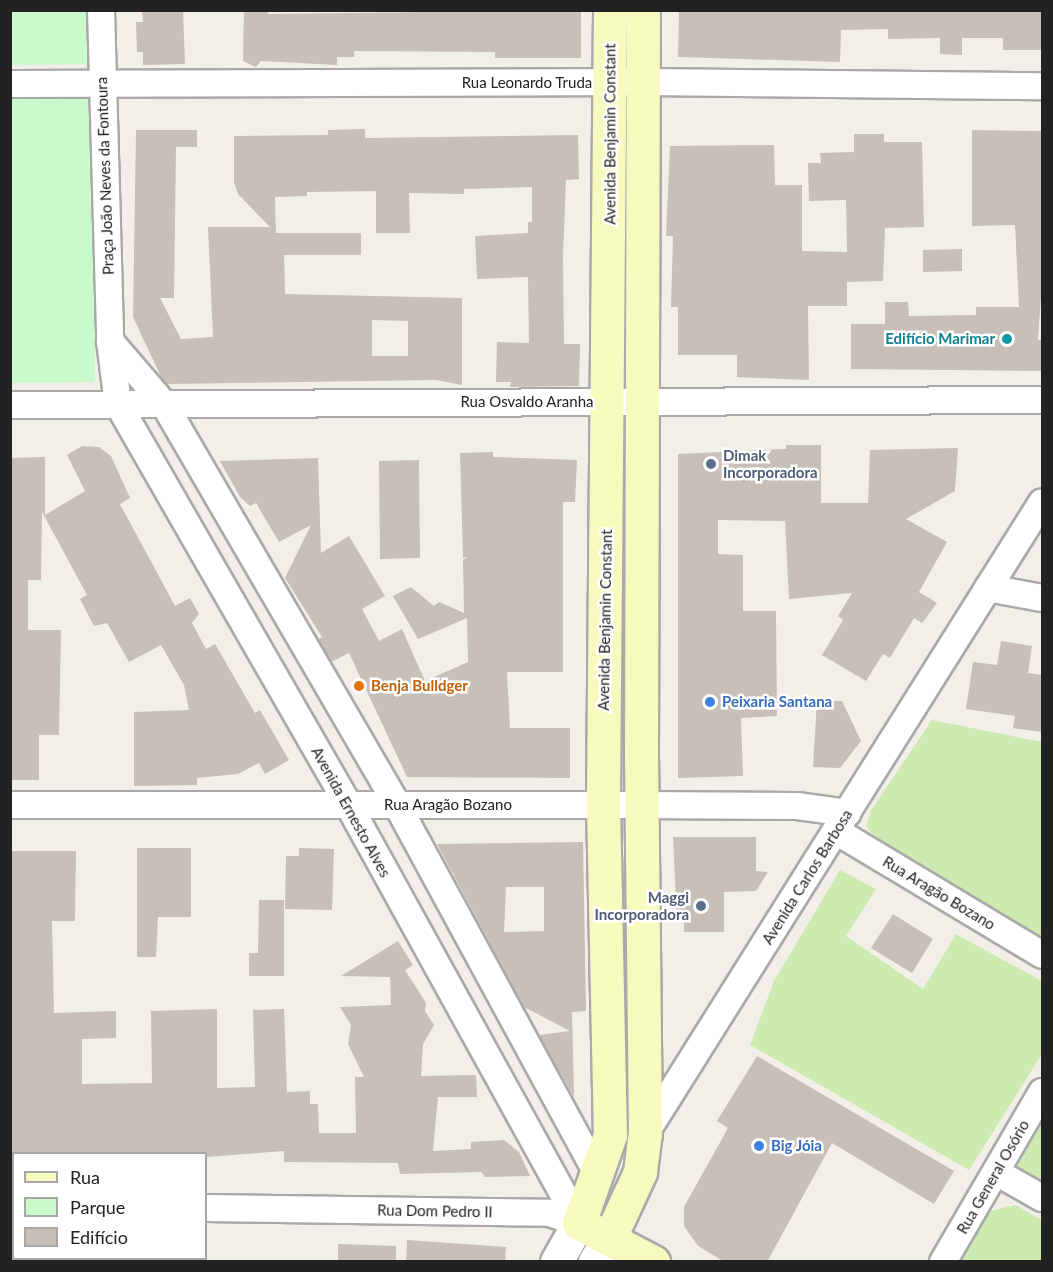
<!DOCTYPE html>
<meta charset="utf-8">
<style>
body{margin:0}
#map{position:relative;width:1053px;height:1272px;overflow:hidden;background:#f2efe9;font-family:Lato,sans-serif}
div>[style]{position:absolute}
.grass>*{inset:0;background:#cdebb0}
.park>*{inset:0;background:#c8facc}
.building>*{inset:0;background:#c7bfb8}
.roads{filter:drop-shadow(2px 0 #a9a9a9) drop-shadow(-2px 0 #a9a9a9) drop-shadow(0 2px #a9a9a9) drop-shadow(0 -2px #a9a9a9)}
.minor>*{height:26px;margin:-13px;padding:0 13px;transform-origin:13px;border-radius:13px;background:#fff}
.tertiary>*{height:32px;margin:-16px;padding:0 16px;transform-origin:16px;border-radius:16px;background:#fff}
.secondary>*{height:33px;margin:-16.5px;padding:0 16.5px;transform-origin:16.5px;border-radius:16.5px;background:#f7fabf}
.dots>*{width:16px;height:16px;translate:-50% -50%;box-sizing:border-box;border:3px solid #fff;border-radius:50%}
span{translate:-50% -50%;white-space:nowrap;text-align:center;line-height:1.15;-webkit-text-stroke:5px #fff;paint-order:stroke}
.street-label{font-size:15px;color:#222}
.culture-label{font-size:15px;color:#0d838f;font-weight:700}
.right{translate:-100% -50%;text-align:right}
.service-label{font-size:15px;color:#4e5e75;font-weight:700}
.left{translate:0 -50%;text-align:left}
.food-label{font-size:15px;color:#c56008;font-weight:700}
.shop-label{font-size:15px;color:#366cbe;font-weight:700}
.frame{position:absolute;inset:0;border:12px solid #222;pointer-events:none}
.legend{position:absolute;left:12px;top:1152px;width:195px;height:108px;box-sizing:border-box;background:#fff;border:2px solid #a7a7a7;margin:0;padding:8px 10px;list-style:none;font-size:18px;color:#222}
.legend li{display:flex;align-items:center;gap:12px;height:30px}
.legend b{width:30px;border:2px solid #a7a7a7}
</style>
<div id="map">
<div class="grass">
<i style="clip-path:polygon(932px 720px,1042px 742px,1042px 951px,879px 843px,866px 826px,871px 810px)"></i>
<i style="clip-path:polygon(840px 870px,876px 889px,846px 936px,923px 989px,956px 934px,1042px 981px,1042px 1054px,969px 1170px,750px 1045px,774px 981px)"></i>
<i style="clip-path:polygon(1042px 1122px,1042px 1186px,1015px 1170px)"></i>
<i style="clip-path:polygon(1015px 1205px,1042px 1220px,1042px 1261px,961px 1261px,990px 1211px)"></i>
</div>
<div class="park">
<i style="clip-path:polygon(10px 11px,94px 11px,94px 64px,11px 65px)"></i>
<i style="clip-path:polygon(10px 99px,94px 99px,95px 382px,11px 383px)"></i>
</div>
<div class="building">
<i style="clip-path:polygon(142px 10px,183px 10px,185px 64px,143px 65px,143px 52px,137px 52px,136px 22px,143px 22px)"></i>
<i style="clip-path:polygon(244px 10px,268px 10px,268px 14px,581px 10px,581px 58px,495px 58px,495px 52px,354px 51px,354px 57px,337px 57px,337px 65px,261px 61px,256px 67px,243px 61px)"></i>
<i style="clip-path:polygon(679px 10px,1042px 10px,1042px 50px,1003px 50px,1003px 38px,962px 38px,962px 55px,940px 54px,940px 38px,888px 39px,888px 29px,841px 30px,840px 62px,678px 57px)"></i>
<i style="clip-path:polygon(evenodd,365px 129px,365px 138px,578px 135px,579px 179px,566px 180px,563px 256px,564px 344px,580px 344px,579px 386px,510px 387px,511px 382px,496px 382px,497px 342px,529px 343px,528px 277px,477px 279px,475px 236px,528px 233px,528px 222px,532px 222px,532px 187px,464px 189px,464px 194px,409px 193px,410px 233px,376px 233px,376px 191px,307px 192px,307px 196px,275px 197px,276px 233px,361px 233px,361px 255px,284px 255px,285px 294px,462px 298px,462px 385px,436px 380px,166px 384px,162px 379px,133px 317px,136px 130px,197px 130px,197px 147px,176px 147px,174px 298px,160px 298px,181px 339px,213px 337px,208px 227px,270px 227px,238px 194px,234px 182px,234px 136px,328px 135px,328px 130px,365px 129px,372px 320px,408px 321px,408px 356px,372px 356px,372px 320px)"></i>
<i style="clip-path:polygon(972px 130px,1042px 131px,1042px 281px,1038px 340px,1042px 340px,1042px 371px,851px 369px,851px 324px,885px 324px,885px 302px,908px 302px,909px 316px,976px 315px,976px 307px,1019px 307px,1015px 225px,972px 226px)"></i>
<i style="clip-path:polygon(854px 134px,884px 134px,884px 142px,922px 142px,924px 227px,885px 228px,883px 281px,847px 282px,847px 306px,808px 306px,809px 380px,737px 377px,737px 355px,678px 355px,678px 307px,671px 307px,673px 236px,666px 236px,670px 146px,774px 145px,775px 185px,802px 185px,802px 251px,847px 252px,846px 200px,809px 201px,808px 163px,821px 163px,820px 153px,854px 152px)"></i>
<i style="clip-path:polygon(962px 249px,962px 271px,923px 272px,923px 250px)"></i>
<i style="clip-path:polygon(786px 445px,821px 445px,821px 503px,868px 503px,870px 450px,958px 448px,955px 491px,906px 519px,947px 542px,919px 592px,937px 603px,922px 623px,914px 618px,890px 658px,883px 654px,866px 681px,822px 655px,843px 620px,838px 616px,852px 593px,789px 599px,785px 521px,718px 520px,718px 554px,743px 555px,743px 611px,776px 611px,777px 716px,741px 718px,743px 776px,678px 778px,678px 454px,786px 449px)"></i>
<i style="clip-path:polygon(82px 446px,99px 447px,111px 456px,130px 498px,120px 504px,175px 606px,190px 598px,199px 614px,192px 623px,206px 649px,215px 644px,255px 713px,260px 710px,289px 760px,265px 774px,259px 763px,238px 774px,197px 778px,197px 785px,134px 786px,134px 712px,189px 710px,184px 685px,161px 645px,129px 662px,107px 623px,94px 626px,80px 599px,87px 595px,42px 512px,41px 580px,28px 580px,28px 630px,61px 630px,59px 735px,39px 735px,39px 780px,10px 780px,10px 458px,45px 457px,45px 515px,85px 491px,67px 455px)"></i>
<i style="clip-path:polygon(493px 452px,493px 457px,577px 460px,575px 502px,563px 502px,563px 672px,507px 672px,510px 728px,570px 728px,570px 778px,407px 777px,349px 653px,331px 662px,319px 639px,322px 637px,285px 578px,311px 525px,279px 542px,256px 503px,250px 506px,240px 497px,220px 461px,318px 458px,321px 553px,349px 536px,385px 596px,362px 609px,379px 641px,402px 629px,425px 681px,468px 662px,467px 618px,418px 639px,393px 596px,411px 587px,434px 606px,439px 602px,464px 613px,463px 560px,468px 557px,463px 558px,460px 453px)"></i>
<i style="clip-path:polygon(419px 460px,420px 558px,380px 559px,379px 461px)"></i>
<i style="clip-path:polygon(1001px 641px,1032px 646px,1028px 673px,1042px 675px,1042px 732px,1013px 728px,1015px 716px,966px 709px,973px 662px,997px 665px)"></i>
<i style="clip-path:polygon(817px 701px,842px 701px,861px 741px,840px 768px,813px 767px)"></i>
<i style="clip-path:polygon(673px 837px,756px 837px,756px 871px,768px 872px,756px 891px,724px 892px,724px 932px,684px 932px,684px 921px,677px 921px)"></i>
<i style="clip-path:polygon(evenodd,583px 842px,586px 1011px,572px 1012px,574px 1097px,539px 1035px,570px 1031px,524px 1007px,437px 844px,583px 842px,506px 887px,544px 887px,544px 931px,504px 932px,506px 887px)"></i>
<i style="clip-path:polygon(137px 848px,191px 848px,191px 917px,158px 917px,156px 957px,137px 957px)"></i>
<i style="clip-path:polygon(299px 848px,334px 849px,332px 910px,285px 909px,286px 856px,299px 856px)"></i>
<i style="clip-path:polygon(10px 851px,76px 851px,75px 921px,52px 921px,54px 1013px,116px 1011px,116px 1038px,82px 1039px,82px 1084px,152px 1083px,151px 1011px,217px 1009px,217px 1088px,255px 1087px,253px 1010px,284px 1009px,287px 1092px,310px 1091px,310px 1104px,318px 1104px,319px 1133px,356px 1133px,355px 1077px,364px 1077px,348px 1044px,351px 1025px,340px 1007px,391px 1005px,390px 977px,341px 976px,398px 941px,413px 965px,405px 970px,426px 1003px,425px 1011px,434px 1025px,423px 1044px,421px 1076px,476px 1075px,477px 1097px,438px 1097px,433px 1151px,471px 1149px,471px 1142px,504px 1140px,519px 1152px,530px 1176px,485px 1177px,481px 1172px,400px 1174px,398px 1163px,284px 1162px,284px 1151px,206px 1157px,206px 1154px,189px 1153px,10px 1154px)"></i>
<i style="clip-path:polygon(259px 900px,284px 900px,284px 976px,249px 976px,249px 953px,258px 953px)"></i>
<i style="clip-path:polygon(893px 914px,933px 939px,912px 973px,871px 948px)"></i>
<i style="clip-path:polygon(757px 1056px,954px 1171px,934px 1204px,832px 1143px,767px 1262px,725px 1262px,698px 1246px,684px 1226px,684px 1207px,728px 1128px,717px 1121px)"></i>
<i style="clip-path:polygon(407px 1240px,506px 1247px,505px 1262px,406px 1262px)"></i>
<i style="clip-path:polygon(338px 1244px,396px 1246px,396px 1262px,338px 1262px)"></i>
</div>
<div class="roads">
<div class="minor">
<i style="left:101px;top:10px;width:331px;rotate:88.4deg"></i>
<i style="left:110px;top:341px;width:64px;rotate:82.8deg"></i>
<i style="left:118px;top:404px;width:461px;rotate:60.1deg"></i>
<i style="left:348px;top:804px;width:478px;rotate:61.1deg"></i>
<i style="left:10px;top:84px;width:634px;rotate:-0.18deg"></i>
<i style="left:644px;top:82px;width:398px;rotate:0.6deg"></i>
<i style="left:110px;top:341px;width:83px;rotate:49.4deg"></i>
<i style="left:164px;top:404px;width:464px;rotate:59.8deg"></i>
<i style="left:397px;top:805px;width:421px;rotate:61.5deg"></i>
<i style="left:10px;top:405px;width:1032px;rotate:-0.28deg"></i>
<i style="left:988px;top:588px;width:55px;rotate:10.5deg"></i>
<i style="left:10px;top:805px;width:631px"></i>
<i style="left:641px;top:805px;width:156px;rotate:0.4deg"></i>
<i style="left:797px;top:806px;width:51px;rotate:7.8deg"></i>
<i style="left:836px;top:831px;width:240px;rotate:31deg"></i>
<i style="left:645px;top:1134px;width:746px;rotate:-57.86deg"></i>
<i style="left:996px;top:1172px;width:53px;rotate:29.5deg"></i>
<i style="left:206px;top:1208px;width:343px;rotate:0.8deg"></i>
<i style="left:549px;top:1213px;width:32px;rotate:18deg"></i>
<i style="left:10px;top:1209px;width:4px"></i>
<i style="left:943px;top:1262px;width:197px;rotate:-59.8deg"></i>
</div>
<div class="tertiary">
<i style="left:557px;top:1262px;width:45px;rotate:-60.6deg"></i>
<i style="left:595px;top:1262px;width:29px;rotate:-59deg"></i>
</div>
<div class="secondary">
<i style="left:610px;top:10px;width:794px;rotate:90.51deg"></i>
<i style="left:603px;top:804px;width:331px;rotate:88.8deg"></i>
<i style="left:610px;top:1135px;width:93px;rotate:109.4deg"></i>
<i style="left:579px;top:1223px;width:84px;rotate:27.8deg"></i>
<i style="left:610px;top:1237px;width:72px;rotate:-65.2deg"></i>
<i style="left:640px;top:1172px;width:38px;rotate:-83deg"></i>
<i style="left:645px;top:1134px;width:377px;rotate:-90.6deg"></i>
<i style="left:641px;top:757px;width:747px;rotate:-89.85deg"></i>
</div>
</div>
<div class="dots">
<i style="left:1007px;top:339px;background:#0f9aa8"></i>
<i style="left:711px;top:464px;background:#5c6f8a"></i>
<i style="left:359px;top:686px;background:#e8710a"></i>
<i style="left:710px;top:702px;background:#3f7fe0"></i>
<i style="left:701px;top:906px;background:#5c6f8a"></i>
<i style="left:759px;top:1146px;background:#3f7fe0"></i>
</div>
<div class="street-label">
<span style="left:527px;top:83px">Rua Leonardo Truda</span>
<span style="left:610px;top:134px;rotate:-90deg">Avenida Benjamin Constant</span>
<span style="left:105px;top:176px;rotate:-92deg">Praça João Neves da Fontoura</span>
<span style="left:527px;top:402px">Rua Osvaldo Aranha</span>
<span style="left:605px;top:620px;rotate:-89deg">Avenida Benjamin Constant</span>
<span style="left:448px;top:805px">Rua Aragão Bozano</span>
<span style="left:351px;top:812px;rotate:61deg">Avenida Ernesto Alves</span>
<span style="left:807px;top:877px;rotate:-58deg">Avenida Carlos Barbosa</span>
<span style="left:939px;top:893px;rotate:31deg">Rua Aragão Bozano</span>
<span style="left:993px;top:1177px;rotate:-60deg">Rua General Osório</span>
<span style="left:435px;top:1211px;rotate:1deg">Rua Dom Pedro II</span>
</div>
<div class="culture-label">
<span class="right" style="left:995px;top:339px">Edifício Marimar</span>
</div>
<div class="service-label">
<span class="left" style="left:723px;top:464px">Dimak<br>Incorporadora</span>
<span class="right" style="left:689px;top:906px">Maggi<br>Incorporadora</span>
</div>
<div class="food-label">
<span class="left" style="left:371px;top:686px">Benja Bulldger</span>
</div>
<div class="shop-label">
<span class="left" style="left:722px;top:702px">Peixaria Santana</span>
<span class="left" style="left:771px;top:1146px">Big Jóia</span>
</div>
<div class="frame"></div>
<ul class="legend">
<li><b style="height:8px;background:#f7fabf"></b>Rua</li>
<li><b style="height:16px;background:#c8facc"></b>Parque</li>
<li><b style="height:16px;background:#c7bfb8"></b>Edifício</li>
</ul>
</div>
